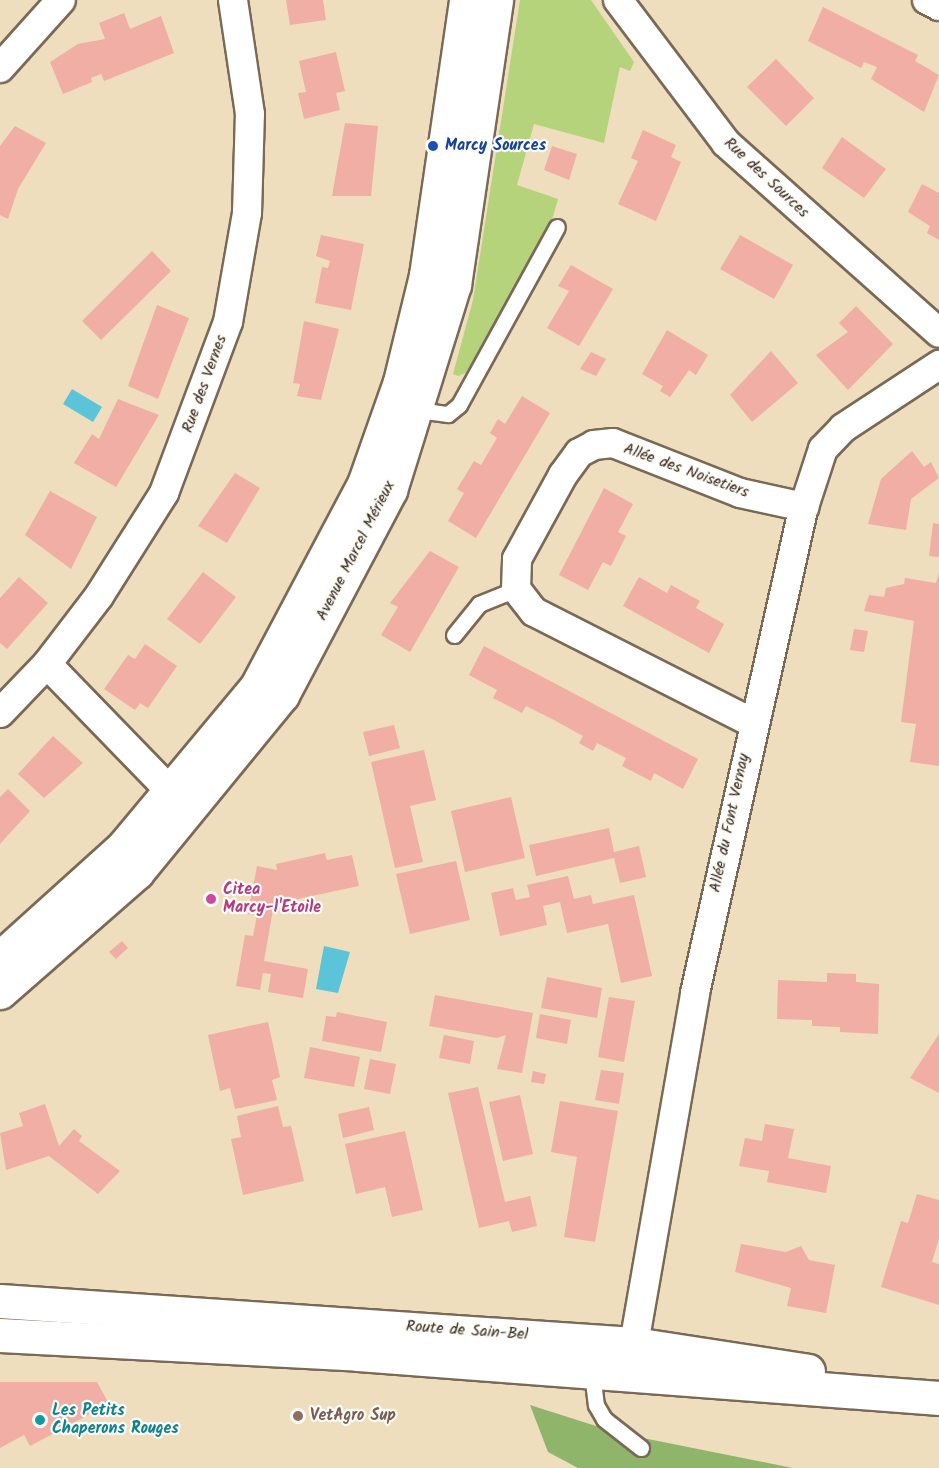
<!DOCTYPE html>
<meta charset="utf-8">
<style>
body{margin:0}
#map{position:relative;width:939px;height:1468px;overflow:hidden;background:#eedebd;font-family:Kalam,sans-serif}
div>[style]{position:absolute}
.green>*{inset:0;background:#b4d37a}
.forest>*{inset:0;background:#8fb56a}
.water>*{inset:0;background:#5cc4d8}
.building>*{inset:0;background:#f0aea4}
.roads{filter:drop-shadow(2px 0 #7a6956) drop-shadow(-2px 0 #7a6956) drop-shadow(0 2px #7a6956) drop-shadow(0 -2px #7a6956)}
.service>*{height:15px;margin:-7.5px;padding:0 7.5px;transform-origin:7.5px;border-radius:7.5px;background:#fff}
.minor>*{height:28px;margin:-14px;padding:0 14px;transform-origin:14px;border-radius:14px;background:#fff}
.secondary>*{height:33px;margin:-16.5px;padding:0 16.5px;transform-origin:16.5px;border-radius:16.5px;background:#fff}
.dots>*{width:16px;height:16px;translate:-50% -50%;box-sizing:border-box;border:3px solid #fdfcf7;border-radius:50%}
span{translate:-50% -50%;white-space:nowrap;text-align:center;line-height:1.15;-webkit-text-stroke:4.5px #fdfcf7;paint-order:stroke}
.transit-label{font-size:16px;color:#164399;font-weight:700}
.left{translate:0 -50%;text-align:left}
.street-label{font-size:16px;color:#3b2a1e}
.hotel-label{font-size:16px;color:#b23c85;font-weight:700}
.culture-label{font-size:16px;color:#0d838f;font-weight:700}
.education-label{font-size:16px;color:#785e54;font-weight:700}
</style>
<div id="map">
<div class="green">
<i style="clip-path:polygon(520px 0,591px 0,634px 62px,630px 71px,620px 67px,604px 143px,534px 124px,517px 185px,558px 199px,552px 220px,468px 372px,458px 376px,453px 374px,473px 300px)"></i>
</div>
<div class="forest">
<i style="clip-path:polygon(530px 1405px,618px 1433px,793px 1468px,578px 1468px,548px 1452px)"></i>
</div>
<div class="water">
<i style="clip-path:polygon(72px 389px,102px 407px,93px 422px,63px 404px)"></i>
<i style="clip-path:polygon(324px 946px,350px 952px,338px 993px,316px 989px)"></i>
</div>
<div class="building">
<i style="clip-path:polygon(286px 0,323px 0,326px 20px,290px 25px)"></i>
<i style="clip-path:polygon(823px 7px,918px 55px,915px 61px,939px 75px,924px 112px,871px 79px,877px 67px,864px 62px,861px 68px,808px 41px)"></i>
<i style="clip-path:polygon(124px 13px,130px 29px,161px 16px,174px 53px,104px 81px,101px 74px,91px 78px,92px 82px,63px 94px,50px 62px,78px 44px,105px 39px,99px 23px)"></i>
<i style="clip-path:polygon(336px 52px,345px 91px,336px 93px,340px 110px,304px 119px,298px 93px,306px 92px,299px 61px)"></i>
<i style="clip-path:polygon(776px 59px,814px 98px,786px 126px,747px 87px)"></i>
<i style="clip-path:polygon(345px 123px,378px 126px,371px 196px,332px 196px)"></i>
<i style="clip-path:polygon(15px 126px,46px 143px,18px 189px,8px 219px,0 215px,0 146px)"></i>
<i style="clip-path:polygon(643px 130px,676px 145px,671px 157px,681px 162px,656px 221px,618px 204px,638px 161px,631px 158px)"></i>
<i style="clip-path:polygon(842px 137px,886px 169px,864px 198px,822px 168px)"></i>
<i style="clip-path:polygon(552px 146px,577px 154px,569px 180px,544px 170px)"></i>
<i style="clip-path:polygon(922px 184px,939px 193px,939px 240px,927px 233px,930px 226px,908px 212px)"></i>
<i style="clip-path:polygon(321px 235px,364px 244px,351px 310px,315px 303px,322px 267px,328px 268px,330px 261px,316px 256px)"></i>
<i style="clip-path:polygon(740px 235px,793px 265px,774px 299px,720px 269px)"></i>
<i style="clip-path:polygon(152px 251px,171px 271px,101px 340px,82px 321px)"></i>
<i style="clip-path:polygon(571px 265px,613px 289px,579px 346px,547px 328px,569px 291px,558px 286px)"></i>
<i style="clip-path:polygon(157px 305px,189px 318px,158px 399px,128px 386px)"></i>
<i style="clip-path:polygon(856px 306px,893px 344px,848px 390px,816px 355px,848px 332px,839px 323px)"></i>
<i style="clip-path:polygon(304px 321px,339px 329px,321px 400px,297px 396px,300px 384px,293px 383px)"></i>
<i style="clip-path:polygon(667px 330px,708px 355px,696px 375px,689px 370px,670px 397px,660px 391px,663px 386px,642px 374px)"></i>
<i style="clip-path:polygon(771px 351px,798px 383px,752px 422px,730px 395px)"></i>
<i style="clip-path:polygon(591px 352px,606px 359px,596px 376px,580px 369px)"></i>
<i style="clip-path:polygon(522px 396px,550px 413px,476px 538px,448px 521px,464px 493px,457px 489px,474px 461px,481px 465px,497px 438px,490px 433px,498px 419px,505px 424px)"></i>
<i style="clip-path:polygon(118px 399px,159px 415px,116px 487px,74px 463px,92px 434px,99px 439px)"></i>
<i style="clip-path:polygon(912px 451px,924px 467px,931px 462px,939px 478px,911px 499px,906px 530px,868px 524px,881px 479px)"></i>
<i style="clip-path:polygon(235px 473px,260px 488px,227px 543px,198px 526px)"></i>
<i style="clip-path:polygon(604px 488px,633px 504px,618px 532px,626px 536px,611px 566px,603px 562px,588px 590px,559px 575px)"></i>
<i style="clip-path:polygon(50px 491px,97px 517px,71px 569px,25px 535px)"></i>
<i style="clip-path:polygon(933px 523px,939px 524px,939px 557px,929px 556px)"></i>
<i style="clip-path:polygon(430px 551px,459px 567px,410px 652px,381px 635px,398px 607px,390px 603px)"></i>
<i style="clip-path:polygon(203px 572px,236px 597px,200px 644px,167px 619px)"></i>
<i style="clip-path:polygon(939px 573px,939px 766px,910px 762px,916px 724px,901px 722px,914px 621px,864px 611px,869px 595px,884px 597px,886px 588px,904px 584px,905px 578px,936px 583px)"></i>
<i style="clip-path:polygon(19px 577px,48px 603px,7px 649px,0 643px,0 598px)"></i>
<i style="clip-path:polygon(639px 577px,667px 593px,671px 585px,700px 601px,696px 608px,724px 624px,709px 653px,623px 606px)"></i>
<i style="clip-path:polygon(854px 629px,868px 631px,864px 652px,850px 650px)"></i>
<i style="clip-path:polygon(145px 644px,177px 666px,148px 708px,140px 703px,135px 710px,104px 689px,128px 655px,135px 659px)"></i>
<i style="clip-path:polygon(484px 646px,698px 759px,683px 789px,654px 773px,651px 781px,622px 766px,626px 758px,597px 743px,593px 751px,579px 743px,583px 736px,554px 720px,526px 706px,522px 713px,493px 698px,497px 690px,469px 675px)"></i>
<i style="clip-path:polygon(394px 725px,400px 748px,369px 756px,363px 732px)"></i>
<i style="clip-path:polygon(53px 736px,83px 763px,44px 798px,18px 774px)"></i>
<i style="clip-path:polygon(424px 750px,436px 800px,410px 806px,423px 862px,395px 868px,371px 762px)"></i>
<i style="clip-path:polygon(8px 789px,30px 811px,0 844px,0 797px)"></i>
<i style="clip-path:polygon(511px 797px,525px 858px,465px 872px,451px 811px)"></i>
<i style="clip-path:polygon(609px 828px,614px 852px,639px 846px,646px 877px,620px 883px,614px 858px,536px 876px,529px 845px)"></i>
<i style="clip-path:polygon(325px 853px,327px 860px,352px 855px,359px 886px,274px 904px,264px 961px,308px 969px,303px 998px,268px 992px,271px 974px,263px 973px,260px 990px,236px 986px,245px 935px,253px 936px,257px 915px,248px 914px,257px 866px,277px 870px,276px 864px)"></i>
<i style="clip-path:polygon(456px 861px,470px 920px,410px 934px,396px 874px)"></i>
<i style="clip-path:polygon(568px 876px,574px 899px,591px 895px,593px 904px,634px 895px,652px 976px,621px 983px,608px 924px,567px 933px,560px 902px,543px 906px,547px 925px,500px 936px,491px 893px,513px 888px,516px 900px,530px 897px,527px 885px)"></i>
<i style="clip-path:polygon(122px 941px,128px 948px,116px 959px,109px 952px)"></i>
<i style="clip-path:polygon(827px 973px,856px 974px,856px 982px,879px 984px,878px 1034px,840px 1032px,840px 1027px,812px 1026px,812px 1020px,777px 1019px,778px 980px,827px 982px)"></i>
<i style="clip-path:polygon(547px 977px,602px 988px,597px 1018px,541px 1008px)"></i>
<i style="clip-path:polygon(435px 995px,533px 1013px,522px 1073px,497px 1069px,506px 1035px,497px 1038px,429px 1026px)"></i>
<i style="clip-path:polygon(609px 997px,635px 1001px,624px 1062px,598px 1057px)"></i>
<i style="clip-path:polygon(337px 1012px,387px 1022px,381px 1052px,322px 1041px,326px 1016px,336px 1017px)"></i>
<i style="clip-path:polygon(540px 1014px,571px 1020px,567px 1044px,536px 1038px)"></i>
<i style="clip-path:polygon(268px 1022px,280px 1077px,272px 1080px,277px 1100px,235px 1109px,230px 1088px,220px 1091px,208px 1035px)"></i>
<i style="clip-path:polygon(939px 1034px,939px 1093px,910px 1078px)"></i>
<i style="clip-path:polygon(444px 1035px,474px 1041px,470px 1064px,439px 1058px)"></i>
<i style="clip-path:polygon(310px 1047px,360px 1057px,354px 1087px,304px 1078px)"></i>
<i style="clip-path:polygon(370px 1059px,396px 1064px,390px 1094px,364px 1089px)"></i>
<i style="clip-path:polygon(601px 1070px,624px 1073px,619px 1104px,595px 1100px)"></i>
<i style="clip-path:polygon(533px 1071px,546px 1074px,544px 1084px,531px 1082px)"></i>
<i style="clip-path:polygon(478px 1087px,505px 1202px,530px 1196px,537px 1226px,512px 1232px,509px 1221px,479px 1228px,448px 1093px)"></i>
<i style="clip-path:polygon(520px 1095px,533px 1154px,503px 1161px,489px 1102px)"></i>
<i style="clip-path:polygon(560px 1101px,618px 1111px,595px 1242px,564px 1237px,577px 1157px,551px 1152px)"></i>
<i style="clip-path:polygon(45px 1104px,59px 1146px,74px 1129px,82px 1136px,79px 1141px,120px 1171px,98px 1194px,49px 1156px,6px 1170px,0 1133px,23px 1126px,19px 1113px)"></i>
<i style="clip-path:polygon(278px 1106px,283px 1127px,291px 1126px,304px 1181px,243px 1195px,231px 1139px,241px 1137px,237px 1116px)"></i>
<i style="clip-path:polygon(369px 1107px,374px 1130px,343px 1138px,338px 1114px)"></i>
<i style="clip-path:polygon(765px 1124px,794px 1129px,788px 1158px,831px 1166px,826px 1193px,767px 1182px,769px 1171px,739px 1166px,745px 1138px,762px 1141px)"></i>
<i style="clip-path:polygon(405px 1131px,423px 1210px,392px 1217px,385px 1187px,356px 1194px,345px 1144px)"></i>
<i style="clip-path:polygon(917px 1194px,939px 1200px,939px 1238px,932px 1262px,939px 1264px,939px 1305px,881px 1287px,901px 1221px,908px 1223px)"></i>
<i style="clip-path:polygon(741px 1244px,786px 1252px,801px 1246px,809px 1260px,835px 1265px,826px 1313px,787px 1306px,791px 1288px,735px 1272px)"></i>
<i style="clip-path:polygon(0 1382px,97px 1382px,109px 1404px,30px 1446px,24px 1435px,0 1448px)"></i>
</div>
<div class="roads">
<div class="service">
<i style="left:418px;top:410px;width:30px;rotate:8deg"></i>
<i style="left:448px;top:414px;width:14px;rotate:-39deg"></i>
<i style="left:459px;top:405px;width:203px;rotate:-61.2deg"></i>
<i style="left:454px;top:635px;width:40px;rotate:-51deg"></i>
<i style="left:479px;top:604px;width:40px;rotate:-22deg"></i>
<i style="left:592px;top:1373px;width:32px;rotate:83deg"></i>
<i style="left:596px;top:1405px;width:16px;rotate:60deg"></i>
<i style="left:604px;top:1419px;width:47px;rotate:38.1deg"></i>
</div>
<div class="minor">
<i style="left:618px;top:0;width:179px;rotate:52.9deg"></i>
<i style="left:726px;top:143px;width:285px;rotate:41.7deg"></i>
<i style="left:927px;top:0;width:13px;rotate:27deg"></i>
<i style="left:0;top:68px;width:91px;rotate:-48.1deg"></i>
<i style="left:47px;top:664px;width:177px;rotate:45.9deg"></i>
<i style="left:0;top:713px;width:68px;rotate:-46.2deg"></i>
<i style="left:47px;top:664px;width:86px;rotate:-52.6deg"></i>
<i style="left:99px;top:596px;width:122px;rotate:-57.7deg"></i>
<i style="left:164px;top:493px;width:183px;rotate:-69.5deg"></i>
<i style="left:228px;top:322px;width:111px;rotate:-80.1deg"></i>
<i style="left:247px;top:213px;width:99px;rotate:-88.3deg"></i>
<i style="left:250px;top:114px;width:115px;rotate:-98.5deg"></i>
<i style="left:751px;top:722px;width:243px;rotate:-153.1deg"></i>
<i style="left:534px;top:612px;width:29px;rotate:-128deg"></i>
<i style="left:516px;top:589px;width:30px;rotate:-88deg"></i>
<i style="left:517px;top:559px;width:96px;rotate:-61.3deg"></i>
<i style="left:563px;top:475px;width:27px;rotate:-54deg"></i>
<i style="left:579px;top:453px;width:17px;rotate:-28deg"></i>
<i style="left:594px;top:445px;width:19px;rotate:-6deg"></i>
<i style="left:613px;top:443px;width:136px;rotate:21.5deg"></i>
<i style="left:740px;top:493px;width:66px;rotate:12.3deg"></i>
<i style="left:619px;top:1358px;width:21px;rotate:-43deg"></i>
<i style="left:634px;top:1344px;width:356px;rotate:-80.1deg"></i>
<i style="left:695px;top:993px;width:498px;rotate:-77.4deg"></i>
<i style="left:804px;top:507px;width:61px;rotate:-71.9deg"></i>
<i style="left:823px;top:449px;width:29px;rotate:-46deg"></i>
<i style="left:843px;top:428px;width:115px;rotate:-33.3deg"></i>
</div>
<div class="secondary">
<i style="left:0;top:958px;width:166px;rotate:-42.1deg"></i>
<i style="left:123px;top:847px;width:209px;rotate:-50.2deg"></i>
<i style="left:257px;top:686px;width:229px;rotate:-62.1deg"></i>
<i style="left:364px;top:484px;width:108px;rotate:-70.6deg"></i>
<i style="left:400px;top:382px;width:110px;rotate:-76.3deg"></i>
<i style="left:426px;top:275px;width:278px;rotate:-81.7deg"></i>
<i style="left:0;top:992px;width:182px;rotate:-41.2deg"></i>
<i style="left:137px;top:872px;width:229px;rotate:-50.7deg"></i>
<i style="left:282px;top:695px;width:232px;rotate:-62.2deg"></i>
<i style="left:390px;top:490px;width:215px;rotate:-72.7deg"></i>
<i style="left:454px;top:285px;width:288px;rotate:-81.6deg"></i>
<i style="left:0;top:1301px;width:635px;rotate:3.88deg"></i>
<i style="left:634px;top:1344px;width:176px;rotate:8.8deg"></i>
<i style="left:0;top:1335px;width:359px;rotate:3deg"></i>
<i style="left:358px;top:1354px;width:583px;rotate:4.33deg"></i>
</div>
</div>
<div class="dots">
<i style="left:433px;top:146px;background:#1a4fb4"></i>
<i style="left:211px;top:899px;background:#d1479c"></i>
<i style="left:298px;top:1416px;background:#8d6e63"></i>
<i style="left:40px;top:1420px;background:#0f9aa8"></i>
</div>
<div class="transit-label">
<span class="left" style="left:445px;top:146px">Marcy Sources</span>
</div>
<div class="street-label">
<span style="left:766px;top:178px;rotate:43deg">Rue des Sources</span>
<span style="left:205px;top:384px;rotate:-70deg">Rue des Vernes</span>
<span style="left:686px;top:471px;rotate:20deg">Allée des Noisetiers</span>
<span style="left:356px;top:551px;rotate:-63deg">Avenue Marcel Mérieux</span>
<span style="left:730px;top:823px;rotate:-78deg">Allée du Font Vernay</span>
<span style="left:467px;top:1331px;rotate:4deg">Route de Sain-Bel</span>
</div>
<div class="hotel-label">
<span class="left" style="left:223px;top:899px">Citea<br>Marcy-l'Etoile</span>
</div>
<div class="culture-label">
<span class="left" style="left:52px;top:1420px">Les Petits<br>Chaperons Rouges</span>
</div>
<div class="education-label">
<span class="left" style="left:310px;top:1416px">VetAgro Sup</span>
</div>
</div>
